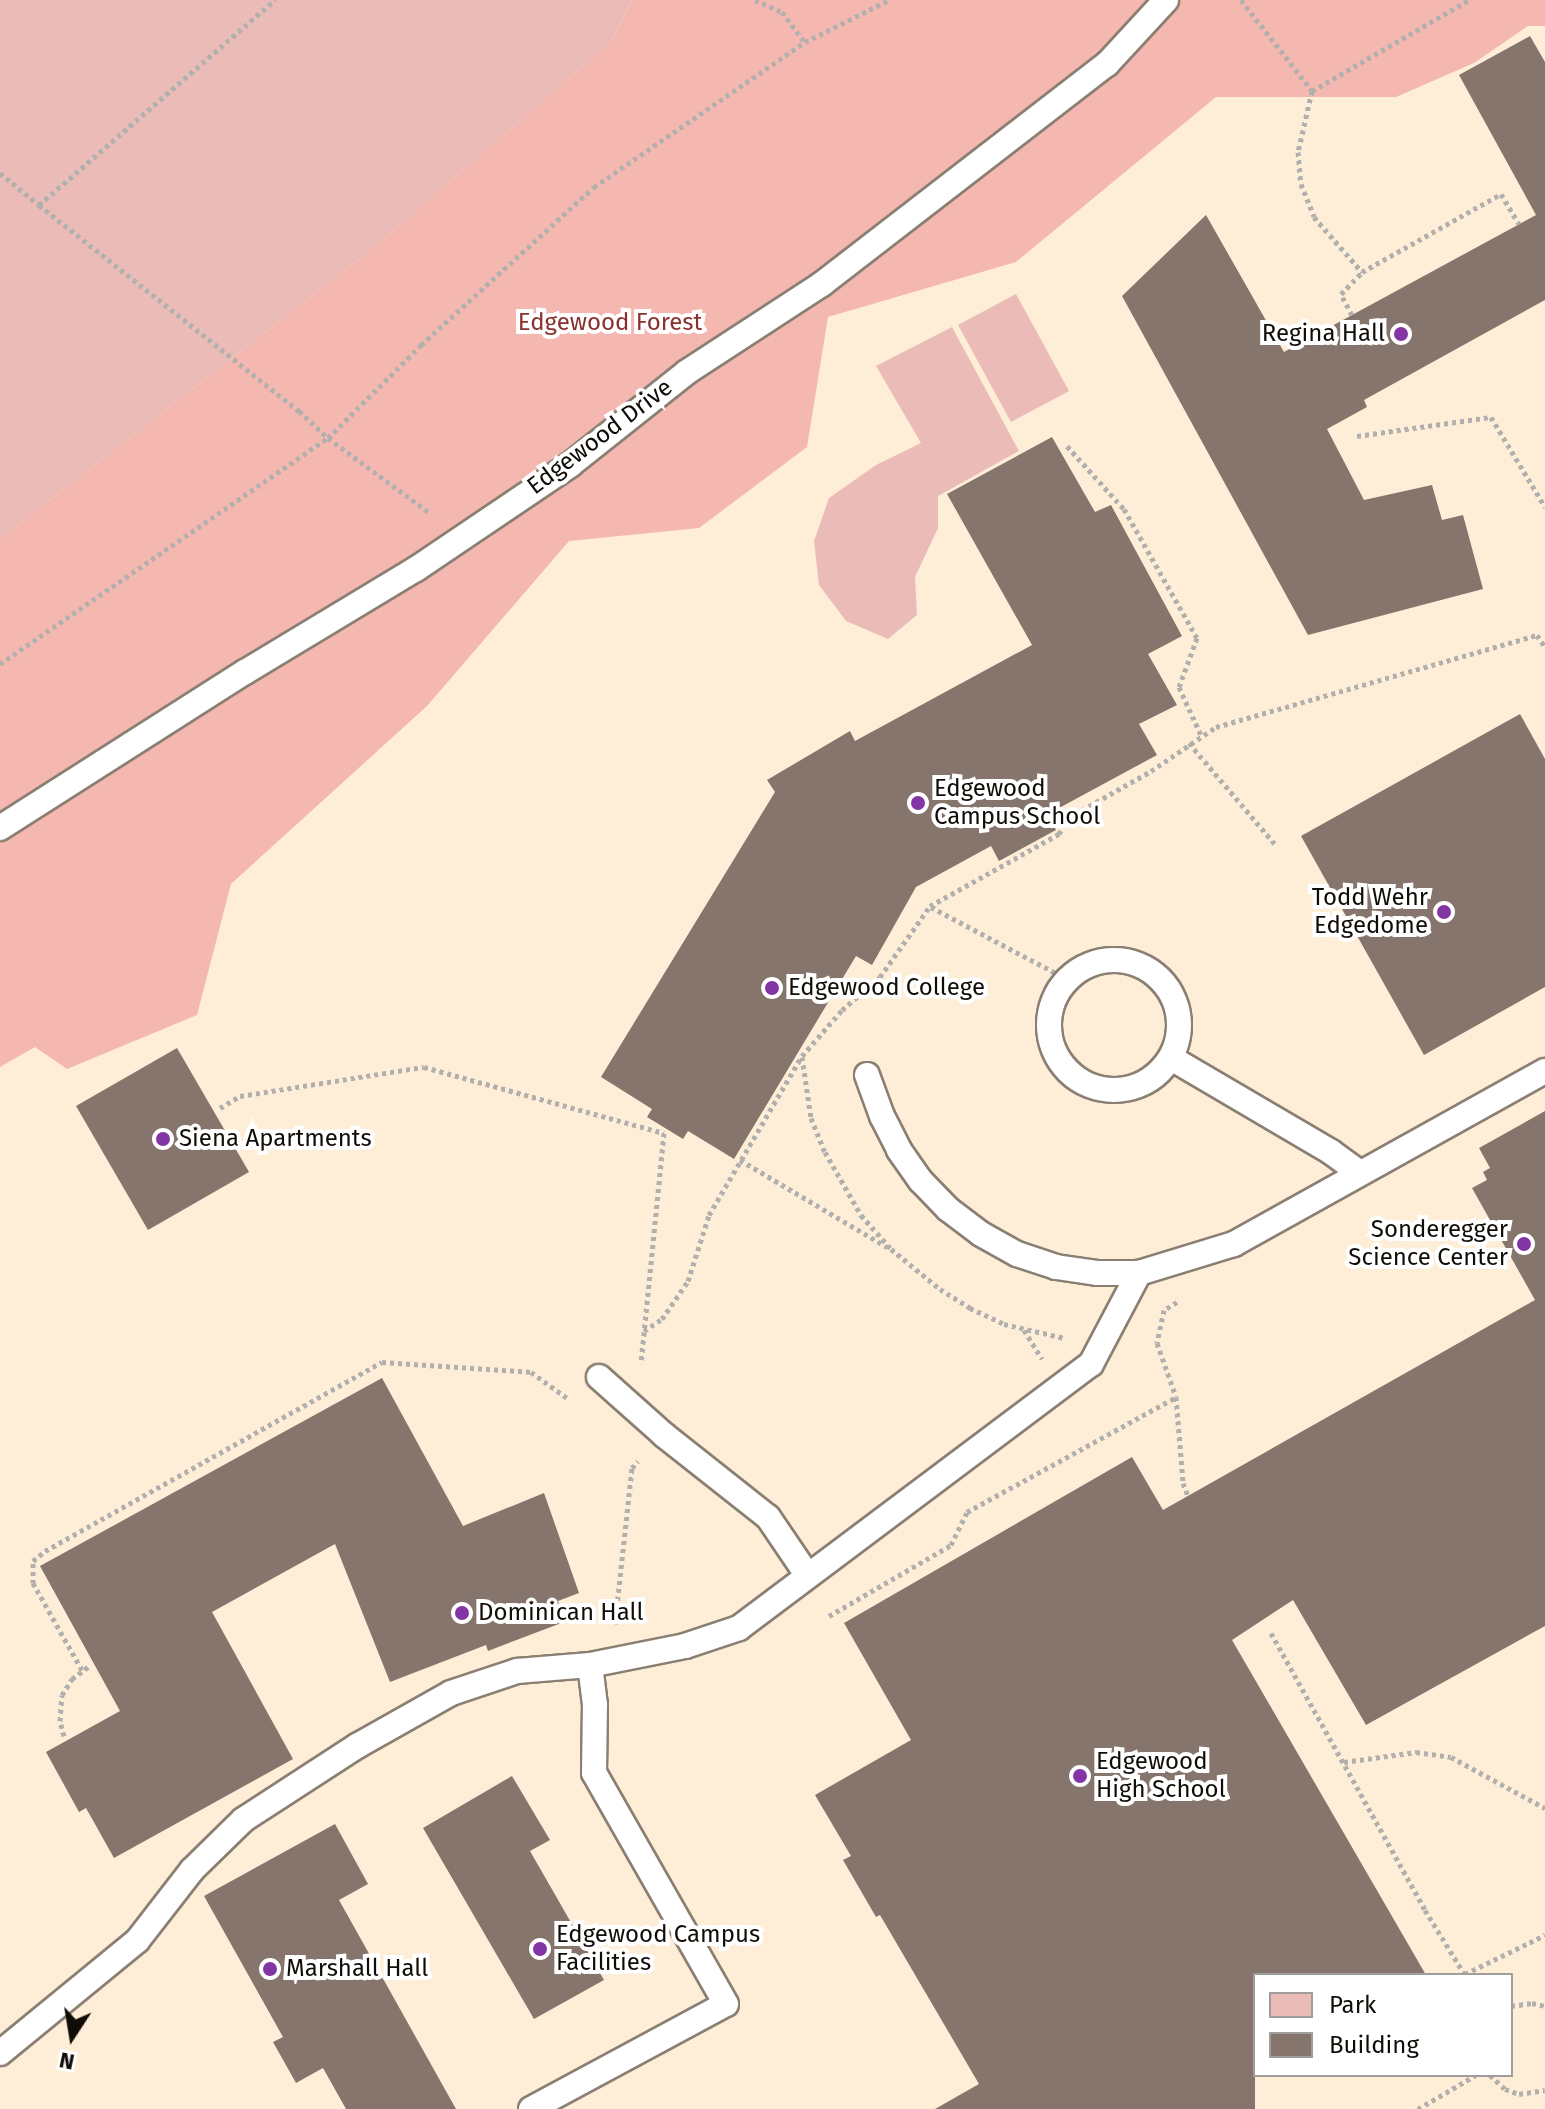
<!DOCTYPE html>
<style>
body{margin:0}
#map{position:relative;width:1545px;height:2109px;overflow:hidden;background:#fdfbf8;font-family:"Fira Sans",sans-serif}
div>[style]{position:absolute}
.built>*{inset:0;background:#feedd7}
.green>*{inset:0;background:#ebbcb7}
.forest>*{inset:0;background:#f5b8b1}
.building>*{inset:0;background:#85756c}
.path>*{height:5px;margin-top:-2.5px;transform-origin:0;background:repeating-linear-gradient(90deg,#b2b0ac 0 4px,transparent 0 8px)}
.roads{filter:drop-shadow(2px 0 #8a7f72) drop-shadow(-2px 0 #8a7f72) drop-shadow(0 2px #8a7f72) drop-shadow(0 -2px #8a7f72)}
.service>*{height:24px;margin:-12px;padding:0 12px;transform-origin:12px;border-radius:12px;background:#fff}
.service>.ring{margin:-12px;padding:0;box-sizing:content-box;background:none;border:24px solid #fff;border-radius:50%}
.dots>*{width:22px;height:22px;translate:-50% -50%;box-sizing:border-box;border:4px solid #fff;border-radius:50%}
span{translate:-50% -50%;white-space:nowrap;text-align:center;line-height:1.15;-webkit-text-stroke:8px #fff;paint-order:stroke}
.park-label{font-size:24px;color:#89312e}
.poi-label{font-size:24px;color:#100c07}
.right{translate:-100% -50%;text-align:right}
.left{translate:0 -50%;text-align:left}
.street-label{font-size:24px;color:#100c07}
.legend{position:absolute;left:1253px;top:1973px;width:260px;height:104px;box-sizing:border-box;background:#fff;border:2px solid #9f9e9c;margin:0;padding:10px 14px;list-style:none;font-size:24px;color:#100c07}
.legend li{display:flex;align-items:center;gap:16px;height:40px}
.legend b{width:40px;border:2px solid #9f9e9c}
.north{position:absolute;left:32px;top:1997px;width:80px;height:80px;-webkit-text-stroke:6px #fff;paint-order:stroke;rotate:192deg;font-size:22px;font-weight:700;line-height:32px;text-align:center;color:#100c07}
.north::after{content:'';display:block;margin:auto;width:28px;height:36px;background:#100c07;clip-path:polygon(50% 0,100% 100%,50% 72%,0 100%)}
</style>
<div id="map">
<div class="built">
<i style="clip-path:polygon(evenodd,0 0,1545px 0,1545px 2109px,0 2109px,0 0,1255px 1975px,1511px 1975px,1511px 2075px,1255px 2075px,1255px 1975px)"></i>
</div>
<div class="green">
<i style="clip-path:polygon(0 0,632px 0,611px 42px,371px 250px,0 539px)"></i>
<i style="clip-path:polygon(1016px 294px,1069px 391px,1011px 422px,958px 325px)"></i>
<i style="clip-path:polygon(952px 327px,1019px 451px,938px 496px,938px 528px,915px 577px,917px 615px,888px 639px,846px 621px,819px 585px,814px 541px,829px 498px,876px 465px,921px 443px,876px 366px)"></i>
</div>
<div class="forest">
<i style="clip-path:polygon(632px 0,1545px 0,1545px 26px,1528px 26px,1474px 63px,1396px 97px,1216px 97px,1016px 262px,828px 317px,807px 447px,699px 528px,569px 541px,427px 706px,231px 884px,197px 1015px,67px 1069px,35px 1047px,0 1067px,0 539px,371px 250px,611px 42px)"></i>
</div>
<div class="building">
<i style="clip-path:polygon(1530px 36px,1545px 62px,1545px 300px,1364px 400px,1367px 407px,1327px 429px,1364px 500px,1432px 485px,1442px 520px,1463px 515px,1483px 589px,1308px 635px,1122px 296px,1206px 215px,1284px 352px,1536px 215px,1459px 75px)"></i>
<i style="clip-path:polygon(1052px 437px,1095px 512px,1111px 505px,1182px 636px,1148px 654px,1177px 705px,1139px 724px,1157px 755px,1048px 814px,1056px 830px,999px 861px,991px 846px,916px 887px,872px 965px,856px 956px,734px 1159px,688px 1131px,683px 1139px,647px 1117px,652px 1109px,601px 1077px,775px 792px,767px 780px,850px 731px,855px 741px,1032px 645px,947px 494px)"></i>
<i style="clip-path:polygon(1520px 714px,1545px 759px,1545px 987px,1424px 1055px,1301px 836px)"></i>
<i style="clip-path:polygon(177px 1048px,249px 1172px,148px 1230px,76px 1106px)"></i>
<i style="clip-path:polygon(1545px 1111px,1545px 1626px,1366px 1725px,1293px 1600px,1232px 1640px,1426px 1975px,1255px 1975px,1255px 2109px,935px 2109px,979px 2084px,880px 1915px,876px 1917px,843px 1860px,851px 1856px,815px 1795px,911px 1740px,844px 1623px,1132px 1457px,1163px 1510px,1535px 1300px,1472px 1188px,1487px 1180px,1483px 1172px,1490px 1168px,1479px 1148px)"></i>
<i style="clip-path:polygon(382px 1378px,463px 1526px,544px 1493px,579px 1593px,558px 1601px,564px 1622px,488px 1651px,486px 1645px,390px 1682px,335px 1544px,212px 1612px,293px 1759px,114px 1858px,86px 1808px,79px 1812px,46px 1752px,120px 1711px,40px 1566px)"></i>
<i style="clip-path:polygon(512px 1776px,550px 1840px,530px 1851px,604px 1980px,534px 2019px,423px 1828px)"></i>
<i style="clip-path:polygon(335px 1824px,368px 1884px,339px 1900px,456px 2109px,346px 2109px,323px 2068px,296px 2083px,273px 2042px,283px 2037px,204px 1896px)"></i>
</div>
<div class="path">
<i style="left:755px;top:0;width:30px;rotate:24deg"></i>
<i style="left:782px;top:12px;width:38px;rotate:53deg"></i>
<i style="left:1241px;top:0;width:115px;rotate:52deg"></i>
<i style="left:1312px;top:91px;width:63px;rotate:102.9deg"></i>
<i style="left:1298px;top:152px;width:32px;rotate:85deg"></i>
<i style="left:1301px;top:184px;width:35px;rotate:68deg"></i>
<i style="left:1314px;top:217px;width:73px;rotate:48.9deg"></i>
<i style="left:1362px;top:272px;width:159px;rotate:-29.3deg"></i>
<i style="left:1501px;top:194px;width:35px;rotate:59deg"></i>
<i style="left:1312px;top:91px;width:181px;rotate:-30.1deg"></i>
<i style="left:0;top:173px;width:50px;rotate:39.4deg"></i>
<i style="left:39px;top:205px;width:313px;rotate:-41deg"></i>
<i style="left:39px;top:205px;width:332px;rotate:38.4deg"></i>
<i style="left:299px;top:411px;width:40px;rotate:43deg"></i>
<i style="left:328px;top:438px;width:132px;rotate:-45deg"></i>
<i style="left:421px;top:345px;width:234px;rotate:-42.4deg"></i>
<i style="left:594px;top:187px;width:256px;rotate:-34.5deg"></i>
<i style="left:805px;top:42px;width:94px;rotate:-26.6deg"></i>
<i style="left:1352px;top:315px;width:24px;rotate:-118deg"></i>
<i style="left:1341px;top:294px;width:30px;rotate:-46deg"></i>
<i style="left:1357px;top:436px;width:135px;rotate:-8.1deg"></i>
<i style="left:1491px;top:417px;width:105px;rotate:59deg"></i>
<i style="left:1067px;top:446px;width:85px;rotate:47.9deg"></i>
<i style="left:1124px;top:509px;width:148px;rotate:60.5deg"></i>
<i style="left:1197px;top:638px;width:52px;rotate:110.2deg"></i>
<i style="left:1179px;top:687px;width:53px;rotate:65.4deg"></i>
<i style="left:0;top:664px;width:398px;rotate:-34.6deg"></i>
<i style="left:328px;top:438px;width:128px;rotate:36.4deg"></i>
<i style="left:1189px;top:743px;width:133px;rotate:49.6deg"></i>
<i style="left:931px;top:907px;width:154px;rotate:27.9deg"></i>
<i style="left:802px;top:1057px;width:62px;rotate:81.6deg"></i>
<i style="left:811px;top:1118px;width:37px;rotate:68deg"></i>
<i style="left:825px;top:1152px;width:73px;rotate:60.3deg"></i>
<i style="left:861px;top:1215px;width:45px;rotate:48.6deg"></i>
<i style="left:891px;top:1249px;width:63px;rotate:39.2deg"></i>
<i style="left:940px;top:1289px;width:36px;rotate:32deg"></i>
<i style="left:970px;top:1308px;width:38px;rotate:25deg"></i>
<i style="left:1004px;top:1324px;width:62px;rotate:13.1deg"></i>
<i style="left:220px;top:1108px;width:23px;rotate:-31deg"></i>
<i style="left:240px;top:1096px;width:186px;rotate:-9deg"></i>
<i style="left:424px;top:1067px;width:249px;rotate:15.4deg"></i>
<i style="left:664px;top:1133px;width:232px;rotate:95.7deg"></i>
<i style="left:740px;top:1160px;width:171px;rotate:30.6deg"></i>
<i style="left:1177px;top:1302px;width:15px;rotate:148deg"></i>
<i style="left:1164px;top:1310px;width:34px;rotate:102deg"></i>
<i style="left:1157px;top:1343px;width:57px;rotate:70.6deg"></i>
<i style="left:1176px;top:1397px;width:86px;rotate:85.3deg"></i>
<i style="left:1183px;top:1483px;width:14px;rotate:69deg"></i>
<i style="left:1024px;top:1330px;width:34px;rotate:58deg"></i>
<i style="left:644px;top:1331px;width:22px;rotate:-34deg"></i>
<i style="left:662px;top:1319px;width:46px;rotate:-55.6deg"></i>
<i style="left:688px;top:1281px;width:69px;rotate:-72.3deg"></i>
<i style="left:709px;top:1215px;width:184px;rotate:-59.7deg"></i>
<i style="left:802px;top:1056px;width:61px;rotate:-49deg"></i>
<i style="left:842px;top:1010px;width:50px;rotate:-41deg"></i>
<i style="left:880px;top:977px;width:87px;rotate:-54.8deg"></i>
<i style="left:930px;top:906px;width:148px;rotate:-29.2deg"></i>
<i style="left:1059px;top:834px;width:18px;rotate:-61deg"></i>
<i style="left:1068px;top:818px;width:95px;rotate:-29.5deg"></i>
<i style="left:1151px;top:771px;width:78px;rotate:-34.1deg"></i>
<i style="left:1216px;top:727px;width:334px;rotate:-16deg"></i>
<i style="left:1537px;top:635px;width:14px;rotate:56deg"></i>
<i style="left:829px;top:1616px;width:141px;rotate:-30.2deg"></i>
<i style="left:951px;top:1545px;width:37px;rotate:-64deg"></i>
<i style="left:967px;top:1512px;width:239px;rotate:-28.8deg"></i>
<i style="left:615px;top:1624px;width:157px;rotate:-83.8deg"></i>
<i style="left:632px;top:1468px;width:9px;rotate:-49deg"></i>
<i style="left:1271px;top:1633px;width:317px;rotate:60.9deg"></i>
<i style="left:1425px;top:1910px;width:76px;rotate:58.4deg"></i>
<i style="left:82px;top:1670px;width:100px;rotate:-119.4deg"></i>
<i style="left:33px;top:1583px;width:22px;rotate:-90deg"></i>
<i style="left:33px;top:1561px;width:16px;rotate:-40deg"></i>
<i style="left:45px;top:1551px;width:386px;rotate:-29.3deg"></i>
<i style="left:382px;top:1362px;width:149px;rotate:3.8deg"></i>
<i style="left:531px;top:1372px;width:44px;rotate:35.8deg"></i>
<i style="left:64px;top:1736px;width:16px;rotate:-105deg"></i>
<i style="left:60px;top:1721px;width:26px;rotate:-86deg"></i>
<i style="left:62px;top:1695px;width:19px;rotate:-58deg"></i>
<i style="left:72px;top:1679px;width:21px;rotate:-37deg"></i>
<i style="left:1344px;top:1762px;width:73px;rotate:-7.9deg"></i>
<i style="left:1416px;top:1752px;width:35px;rotate:8deg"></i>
<i style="left:1451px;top:1757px;width:107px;rotate:28.5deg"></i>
<i style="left:1465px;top:1974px;width:89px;rotate:-26deg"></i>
<i style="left:1511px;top:2006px;width:21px;rotate:-8deg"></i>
<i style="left:1532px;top:2003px;width:13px;rotate:13deg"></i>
<i style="left:1490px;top:2075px;width:21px;rotate:43deg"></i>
<i style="left:1505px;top:2089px;width:15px;rotate:20deg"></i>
<i style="left:1519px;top:2094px;width:26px;rotate:-9deg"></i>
<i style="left:1418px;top:2109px;width:67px;rotate:-30.4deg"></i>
</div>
<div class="roads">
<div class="service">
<i style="left:0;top:828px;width:290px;rotate:-32.5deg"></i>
<i style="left:245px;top:672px;width:200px;rotate:-31.1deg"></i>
<i style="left:416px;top:569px;width:186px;rotate:-34deg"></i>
<i style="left:570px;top:465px;width:149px;rotate:-38.5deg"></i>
<i style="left:687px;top:372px;width:161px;rotate:-33.1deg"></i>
<i style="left:822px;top:284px;width:360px;rotate:-37.7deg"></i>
<i style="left:1107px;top:64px;width:87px;rotate:-47.3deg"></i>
<i class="ring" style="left:1049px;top:960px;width:106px;height:106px"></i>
<i style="left:1171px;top:1058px;width:186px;rotate:30.4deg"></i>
<i style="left:1331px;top:1152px;width:34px;rotate:36deg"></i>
<i style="left:867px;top:1075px;width:44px;rotate:69.9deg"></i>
<i style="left:882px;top:1116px;width:38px;rotate:63deg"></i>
<i style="left:899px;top:1150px;width:38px;rotate:55deg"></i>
<i style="left:921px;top:1181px;width:39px;rotate:46deg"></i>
<i style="left:948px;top:1209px;width:41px;rotate:37.1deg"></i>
<i style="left:981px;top:1234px;width:41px;rotate:29.1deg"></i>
<i style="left:1017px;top:1254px;width:41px;rotate:18.4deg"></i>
<i style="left:1056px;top:1267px;width:41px;rotate:8.3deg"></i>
<i style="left:1097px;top:1273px;width:42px"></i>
<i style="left:1139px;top:1273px;width:99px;rotate:-17deg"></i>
<i style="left:1234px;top:1244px;width:356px;rotate:-29.1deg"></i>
<i style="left:599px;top:1377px;width:87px;rotate:41.7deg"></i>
<i style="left:664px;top:1435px;width:132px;rotate:38.3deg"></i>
<i style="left:768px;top:1517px;width:71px;rotate:55.9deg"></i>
<i style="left:0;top:2053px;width:177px;rotate:-39.3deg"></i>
<i style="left:137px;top:1941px;width:90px;rotate:-52.2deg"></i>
<i style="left:192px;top:1870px;width:71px;rotate:-44.4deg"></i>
<i style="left:243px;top:1820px;width:136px;rotate:-33deg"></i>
<i style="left:357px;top:1746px;width:108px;rotate:-29.4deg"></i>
<i style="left:451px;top:1693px;width:70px;rotate:-18.4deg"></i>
<i style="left:517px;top:1671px;width:73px;rotate:-4.7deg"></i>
<i style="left:531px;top:2109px;width:221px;rotate:-28.3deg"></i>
<i style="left:726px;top:2004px;width:266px;rotate:-119.7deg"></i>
<i style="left:594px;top:1773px;width:68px;rotate:-89.2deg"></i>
<i style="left:595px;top:1705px;width:40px;rotate:-97.1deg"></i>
<i style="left:590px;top:1665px;width:97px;rotate:-11.3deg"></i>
<i style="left:685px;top:1646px;width:57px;rotate:-18.4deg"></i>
<i style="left:739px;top:1628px;width:440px;rotate:-36.9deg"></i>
<i style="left:1091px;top:1364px;width:103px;rotate:-62.2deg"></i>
</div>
</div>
<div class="dots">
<i style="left:1401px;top:334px;background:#8335a5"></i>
<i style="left:918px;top:803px;background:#8335a5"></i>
<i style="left:1444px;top:912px;background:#8335a5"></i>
<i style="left:772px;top:988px;background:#8335a5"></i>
<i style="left:163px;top:1139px;background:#8335a5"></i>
<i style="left:1524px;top:1244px;background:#8335a5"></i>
<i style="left:462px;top:1613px;background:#8335a5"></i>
<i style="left:1080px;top:1776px;background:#8335a5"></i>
<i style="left:540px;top:1949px;background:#8335a5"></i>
<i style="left:270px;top:1969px;background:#8335a5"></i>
</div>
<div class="park-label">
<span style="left:610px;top:323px">Edgewood Forest</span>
</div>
<div class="poi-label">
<span class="right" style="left:1385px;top:334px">Regina Hall</span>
<span class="left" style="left:934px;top:803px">Edgewood<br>Campus School</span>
<span class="right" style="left:1428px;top:912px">Todd Wehr<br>Edgedome</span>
<span class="left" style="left:788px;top:988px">Edgewood College</span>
<span class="left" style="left:179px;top:1139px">Siena Apartments</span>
<span class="right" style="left:1508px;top:1244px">Sonderegger<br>Science Center</span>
<span class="left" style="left:478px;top:1613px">Dominican Hall</span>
<span class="left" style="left:1096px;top:1776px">Edgewood<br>High School</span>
<span class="left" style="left:556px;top:1949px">Edgewood Campus<br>Facilities</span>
<span class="left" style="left:286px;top:1969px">Marshall Hall</span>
</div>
<div class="street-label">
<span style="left:600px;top:437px;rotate:-37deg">Edgewood Drive</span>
</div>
<ul class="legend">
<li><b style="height:22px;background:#ebbcb7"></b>Park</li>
<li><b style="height:22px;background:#85756c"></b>Building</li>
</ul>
<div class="north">N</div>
</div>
